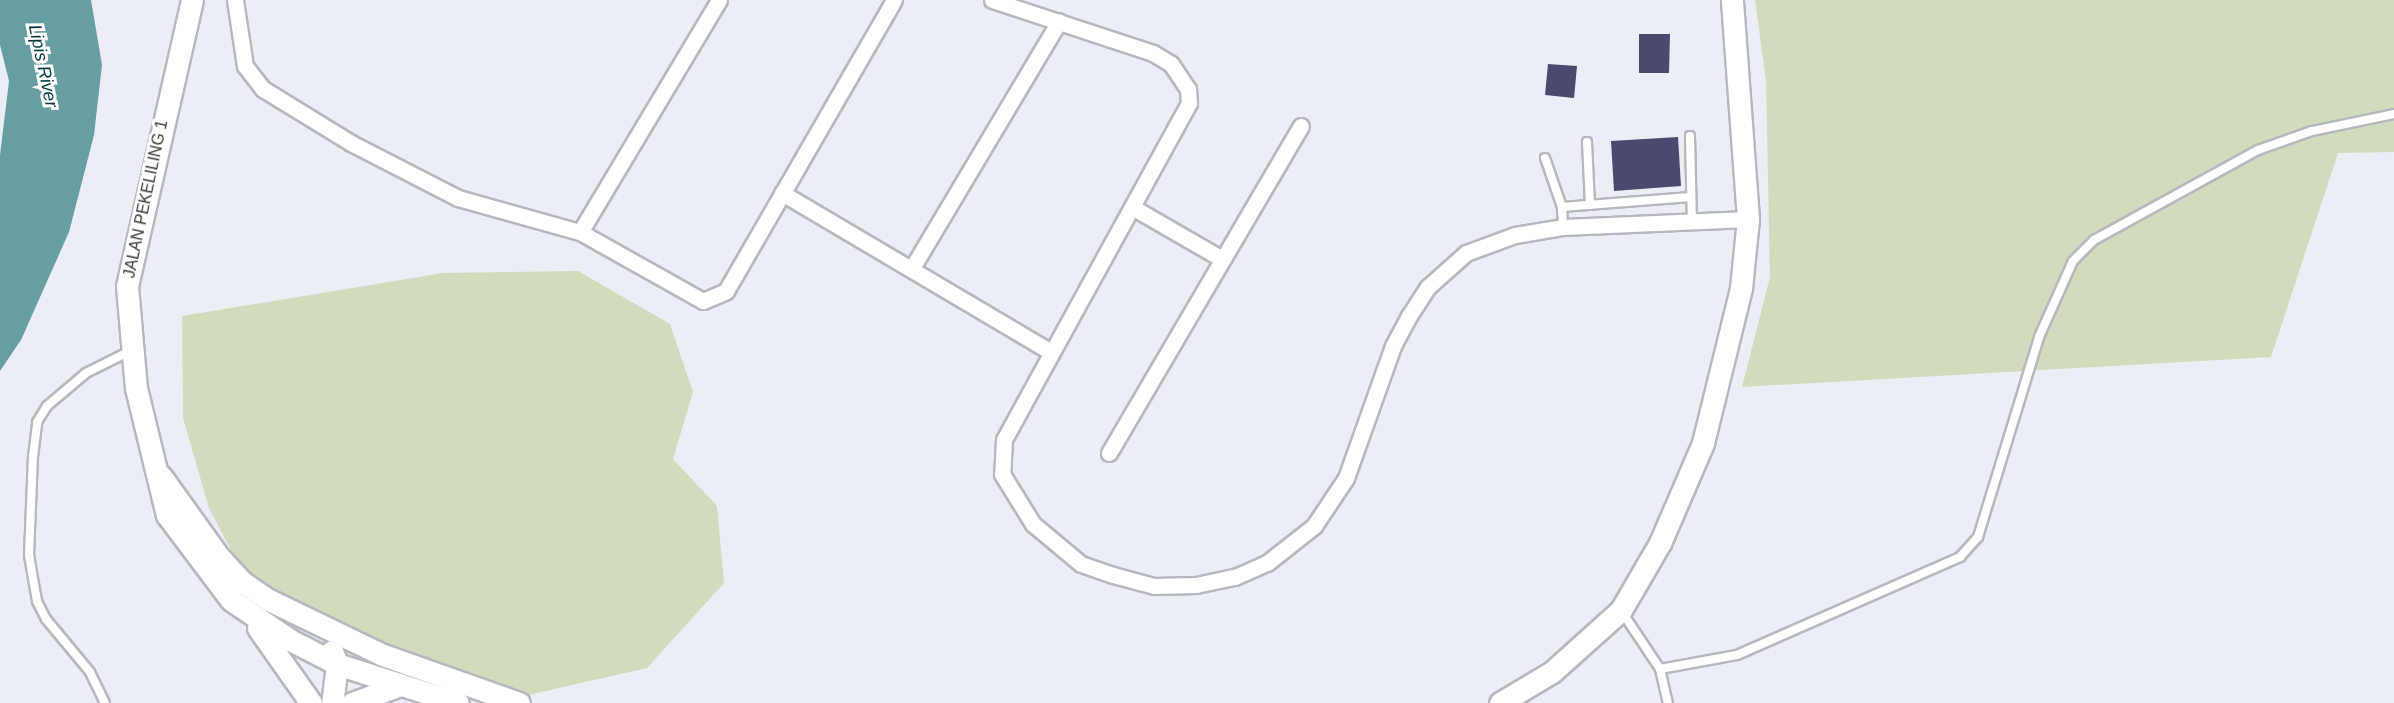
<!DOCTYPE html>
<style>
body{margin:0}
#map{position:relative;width:2394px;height:703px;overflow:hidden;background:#eceef6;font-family:Helvetica,sans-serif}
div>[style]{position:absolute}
.green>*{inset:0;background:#d0dcbb}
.water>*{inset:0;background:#669ea4}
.building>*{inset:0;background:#494a6e}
.roads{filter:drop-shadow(2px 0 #b6b8bf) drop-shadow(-2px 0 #b6b8bf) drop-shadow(0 2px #b6b8bf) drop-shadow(0 -2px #b6b8bf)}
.lane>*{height:8px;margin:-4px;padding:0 4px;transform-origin:4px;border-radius:4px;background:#fff}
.street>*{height:15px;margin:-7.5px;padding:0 7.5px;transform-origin:7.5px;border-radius:7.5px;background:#fff}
.secondary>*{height:21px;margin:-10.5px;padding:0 10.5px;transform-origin:10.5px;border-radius:10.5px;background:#fff}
span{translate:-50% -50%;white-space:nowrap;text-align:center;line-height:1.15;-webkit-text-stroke:6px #fff;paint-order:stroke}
.street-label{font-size:16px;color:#353639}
.water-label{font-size:18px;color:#00383e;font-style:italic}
</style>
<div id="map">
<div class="green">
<i style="clip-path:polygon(1755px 0,2394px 0,2394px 152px,2338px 153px,2271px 357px,1742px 387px,1770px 277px,1766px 81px)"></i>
<i style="clip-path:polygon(578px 271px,670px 324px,693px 392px,673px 459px,717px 506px,724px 583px,647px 668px,528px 695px,401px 656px,340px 631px,243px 573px,209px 508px,183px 418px,182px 316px,443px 273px)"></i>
</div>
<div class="water">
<i style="clip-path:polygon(0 0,91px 0,102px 65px,94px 135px,69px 232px,21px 340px,0 371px,0 155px,9px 81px,0 45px)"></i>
</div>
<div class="building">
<i style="clip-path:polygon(1639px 34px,1670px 34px,1669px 73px,1639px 73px)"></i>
<i style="clip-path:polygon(1548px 64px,1577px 66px,1574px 98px,1545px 95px)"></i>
<i style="clip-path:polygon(1678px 137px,1681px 186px,1614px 191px,1611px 141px)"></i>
</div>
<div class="roads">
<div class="lane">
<i style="left:1690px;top:136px;width:87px;rotate:88.7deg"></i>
<i style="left:1587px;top:142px;width:63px;rotate:87.3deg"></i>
<i style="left:1545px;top:158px;width:52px;rotate:70.9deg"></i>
<i style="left:1563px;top:227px;width:20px;rotate:-93deg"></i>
<i style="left:1562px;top:207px;width:129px;rotate:-4.4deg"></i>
<i style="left:1622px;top:612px;width:69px;rotate:56.3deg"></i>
<i style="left:1660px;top:669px;width:35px;rotate:77deg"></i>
<i style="left:1660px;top:669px;width:78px;rotate:-10.3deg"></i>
<i style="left:1737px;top:655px;width:244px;rotate:-23.7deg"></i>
<i style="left:1960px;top:557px;width:27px;rotate:-48deg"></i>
<i style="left:1978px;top:537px;width:209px;rotate:-73deg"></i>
<i style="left:2039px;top:337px;width:83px;rotate:-65.9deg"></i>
<i style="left:2073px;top:261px;width:30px;rotate:-45deg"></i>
<i style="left:2094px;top:240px;width:187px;rotate:-28.8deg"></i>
<i style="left:2258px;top:150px;width:57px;rotate:-19.4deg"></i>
<i style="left:2312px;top:131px;width:84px;rotate:-11.7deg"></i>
<i style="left:105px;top:703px;width:34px;rotate:-116deg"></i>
<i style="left:90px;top:672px;width:69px;rotate:-129.7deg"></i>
<i style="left:46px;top:619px;width:20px;rotate:-117deg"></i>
<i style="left:37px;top:601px;width:47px;rotate:-99.9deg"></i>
<i style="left:29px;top:555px;width:98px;rotate:-87.7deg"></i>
<i style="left:33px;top:457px;width:35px;rotate:-83deg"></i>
<i style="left:37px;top:422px;width:19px;rotate:-58deg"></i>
<i style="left:47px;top:406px;width:51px;rotate:-40.2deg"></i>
<i style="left:86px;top:373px;width:49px;rotate:-26.6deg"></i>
</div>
<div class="street">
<i style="left:235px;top:0;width:67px;rotate:81.4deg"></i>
<i style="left:245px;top:66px;width:29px;rotate:52deg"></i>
<i style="left:263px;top:89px;width:103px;rotate:31.5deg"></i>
<i style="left:351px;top:143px;width:120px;rotate:27.2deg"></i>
<i style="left:458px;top:198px;width:127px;rotate:15.6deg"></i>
<i style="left:719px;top:0;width:270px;rotate:120.9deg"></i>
<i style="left:580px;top:232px;width:141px;rotate:29.3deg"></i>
<i style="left:703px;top:301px;width:25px;rotate:-23deg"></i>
<i style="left:726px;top:291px;width:336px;rotate:-60deg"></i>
<i style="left:992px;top:0;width:169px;rotate:18.2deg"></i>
<i style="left:1153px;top:53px;width:21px;rotate:31deg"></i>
<i style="left:1171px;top:64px;width:30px;rotate:56deg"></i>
<i style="left:1188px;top:89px;width:14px;rotate:86deg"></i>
<i style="left:1189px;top:103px;width:384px;rotate:118.8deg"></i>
<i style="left:1004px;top:440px;width:34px;rotate:93deg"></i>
<i style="left:1002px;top:474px;width:59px;rotate:58.2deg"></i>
<i style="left:1033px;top:524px;width:62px;rotate:39.8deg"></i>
<i style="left:1081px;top:564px;width:34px;rotate:19deg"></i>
<i style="left:1113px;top:575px;width:42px;rotate:15deg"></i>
<i style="left:1154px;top:586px;width:42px;rotate:-1.4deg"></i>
<i style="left:1196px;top:585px;width:40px;rotate:-12deg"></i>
<i style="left:1235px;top:577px;width:35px;rotate:-24deg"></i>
<i style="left:1267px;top:563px;width:60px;rotate:-38.2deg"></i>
<i style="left:1314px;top:526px;width:58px;rotate:-56.3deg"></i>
<i style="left:1346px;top:478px;width:140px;rotate:-70.4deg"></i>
<i style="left:1393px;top:346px;width:34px;rotate:-62deg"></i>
<i style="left:1409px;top:316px;width:35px;rotate:-57deg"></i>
<i style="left:1428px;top:287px;width:51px;rotate:-41.8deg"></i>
<i style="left:1466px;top:253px;width:52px;rotate:-20.2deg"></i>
<i style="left:1515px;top:235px;width:49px;rotate:-9.5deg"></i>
<i style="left:1563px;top:227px;width:185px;rotate:-2.5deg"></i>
<i style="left:782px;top:193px;width:310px;rotate:30.6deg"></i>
<i style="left:1132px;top:207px;width:104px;rotate:30deg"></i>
<i style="left:912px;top:268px;width:287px;rotate:-59.2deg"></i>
<i style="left:1109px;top:453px;width:379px;rotate:-59.6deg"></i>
</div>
<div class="secondary">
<i style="left:192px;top:0;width:293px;rotate:102.8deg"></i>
<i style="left:127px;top:286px;width:102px;rotate:85deg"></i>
<i style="left:136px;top:388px;width:131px;rotate:76.3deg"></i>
<i style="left:167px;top:515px;width:106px;rotate:53deg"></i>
<i style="left:231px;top:600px;width:71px;rotate:34.1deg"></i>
<i style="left:290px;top:640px;width:53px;rotate:27.1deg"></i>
<i style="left:337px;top:664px;width:127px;rotate:17.9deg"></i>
<i style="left:161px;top:476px;width:100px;rotate:54.4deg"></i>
<i style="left:219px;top:557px;width:34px;rotate:47deg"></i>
<i style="left:242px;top:582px;width:32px;rotate:34deg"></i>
<i style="left:269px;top:600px;width:127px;rotate:25.8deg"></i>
<i style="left:383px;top:655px;width:144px;rotate:19.4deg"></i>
<i style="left:258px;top:628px;width:92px;rotate:54.8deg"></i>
<i style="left:332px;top:651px;width:14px;rotate:69deg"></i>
<i style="left:337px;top:664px;width:39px;rotate:97deg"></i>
<i style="left:352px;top:703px;width:49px;rotate:-20.3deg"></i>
<i style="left:1500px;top:703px;width:61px;rotate:-30.8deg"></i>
<i style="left:1552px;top:672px;width:93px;rotate:-41.9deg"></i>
<i style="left:1621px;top:610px;width:78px;rotate:-59.8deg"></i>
<i style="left:1660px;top:543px;width:109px;rotate:-66.7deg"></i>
<i style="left:1703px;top:443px;width:160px;rotate:-76.2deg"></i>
<i style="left:1741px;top:288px;width:69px;rotate:-84.2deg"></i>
<i style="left:1748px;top:219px;width:220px;rotate:-94.2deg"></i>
</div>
</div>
<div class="street-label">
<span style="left:146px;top:199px;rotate:-78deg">JALAN PEKELILING 1</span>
</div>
<div class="water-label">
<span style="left:43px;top:66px;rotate:78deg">Lipis River</span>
</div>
</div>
